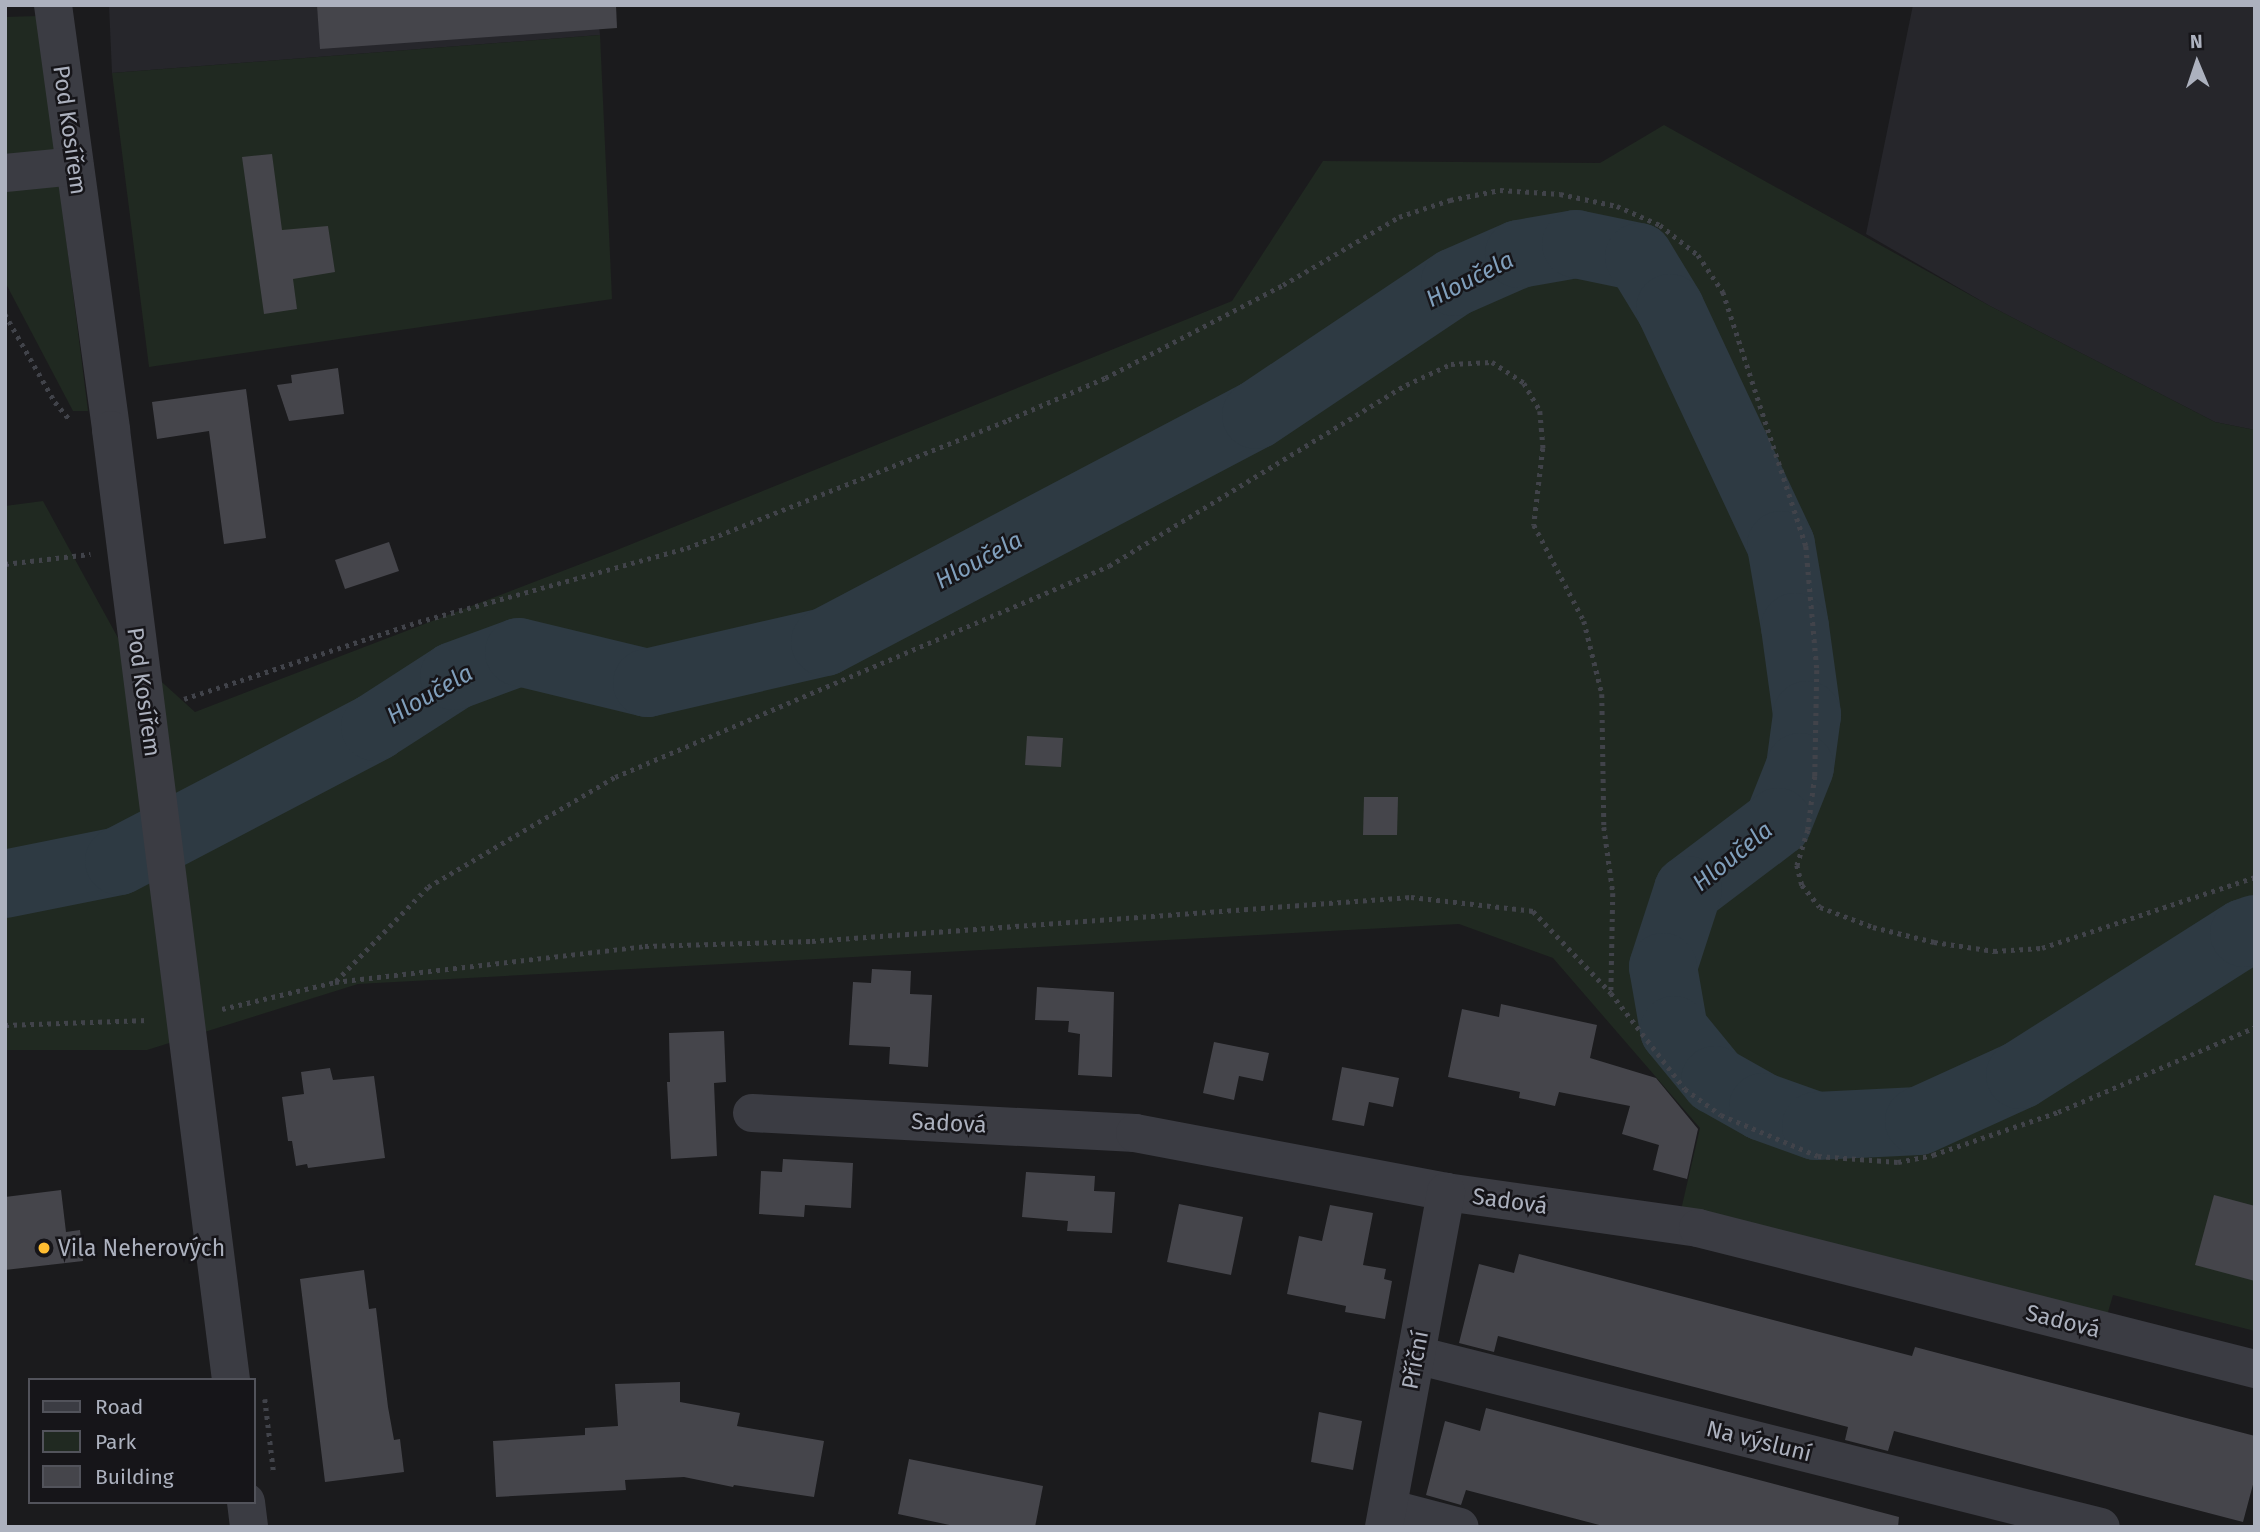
<!DOCTYPE html>
<meta charset="utf-8">
<style>
body{margin:0}
#map{position:relative;width:2260px;height:1532px;overflow:hidden;background:#1b1b1d;font-family:"Fira Sans",sans-serif}
div>[style]{position:absolute}
.built>*{inset:0;background:#26262b}
.green>*{inset:0;background:#202921}
.river>*{height:68px;margin:-34px;padding:0 34px;transform-origin:34px;border-radius:34px;background:#2e3a43}
.building>*{inset:0;background:#45454b}
.path>*{height:4.5px;margin-top:-2.25px;transform-origin:0;background:repeating-linear-gradient(90deg,#41434a 0 3.5px,transparent 0 8.5px)}
.minor>*{height:38px;margin:-19px;padding:0 19px;transform-origin:19px;border-radius:19px;background:#3b3c43}
.dots>*{width:19px;height:19px;translate:-50% -50%;box-sizing:border-box;border:4px solid #161519;border-radius:50%}
span{translate:-50% -50%;white-space:nowrap;text-align:center;line-height:1.15;-webkit-text-stroke:5px #161519;paint-order:stroke}
.street-label{font-size:23px;color:#acb1be}
.poi-label{font-size:23px;color:#acb1be}
.left{translate:0 -50%;text-align:left}
.water-label{font-size:24px;color:#809fbc;font-style:italic}
.frame{position:absolute;inset:0;border:7px solid #acb1be;pointer-events:none}
.legend{position:absolute;left:28px;top:1378px;width:228px;height:126px;box-sizing:border-box;background:#161519;border:2px solid #52535b;margin:0;padding:9px 12px;list-style:none;font-size:21px;color:#acb1be}
.legend li{display:flex;align-items:center;gap:14px;height:35px}
.legend b{width:35px;border:2px solid #52535b}
.north{position:absolute;left:2162px;top:28px;width:70px;height:70px;-webkit-text-stroke:5px #161519;paint-order:stroke;rotate:358deg;font-size:19px;font-weight:700;line-height:28px;text-align:center;color:#acb1be}
.north::after{content:'';display:block;margin:auto;width:24px;height:32px;background:#acb1be;clip-path:polygon(50% 0,100% 100%,50% 72%,0 100%)}
</style>
<div id="map">
<div class="built">
<i style="clip-path:polygon(109px 5px,597px 5px,600px 35px,112px 73px)"></i>
<i style="clip-path:polygon(1913px 5px,2255px 5px,2255px 430px,2215px 422px,1990px 306px,1866px 234px)"></i>
</div>
<div class="green">
<i style="clip-path:polygon(38px 16px,88px 411px,73px 411px,5px 282px,5px 17px)"></i>
<i style="clip-path:polygon(600px 35px,612px 299px,149px 367px,112px 73px)"></i>
<i style="clip-path:polygon(1664px 125px,1990px 306px,2215px 422px,2255px 430px,2255px 1331px,2113px 1295px,2106px 1319px,1681px 1210px,1700px 1128px,1553px 958px,1459px 924px,358px 984px,147px 1050px,5px 1050px,5px 506px,43px 501px,123px 647px,195px 712px,612px 552px,1232px 301px,1323px 161px,1600px 163px)"></i>
</div>
<div class="river">
<i style="left:5px;top:884px;width:116px;rotate:-11.4deg"></i>
<i style="left:119px;top:861px;width:289px;rotate:-27.6deg"></i>
<i style="left:375px;top:727px;width:94px;rotate:-32.8deg"></i>
<i style="left:454px;top:676px;width:69px;rotate:-20.3deg"></i>
<i style="left:519px;top:652px;width:132px;rotate:13.6deg"></i>
<i style="left:647px;top:683px;width:183px;rotate:-13deg"></i>
<i style="left:825px;top:642px;width:487px;rotate:-27.8deg"></i>
<i style="left:1256px;top:415px;width:239px;rotate:-33.8deg"></i>
<i style="left:1455px;top:282px;width:70px;rotate:-23.6deg"></i>
<i style="left:1519px;top:254px;width:58px;rotate:-10deg"></i>
<i style="left:1576px;top:244px;width:64px;rotate:11.7deg"></i>
<i style="left:1639px;top:257px;width:60px;rotate:58.7deg"></i>
<i style="left:1670px;top:308px;width:262px;rotate:64.9deg"></i>
<i style="left:1781px;top:545px;width:83px;rotate:80.3deg"></i>
<i style="left:1795px;top:627px;width:89px;rotate:82.2deg"></i>
<i style="left:1807px;top:715px;width:52px;rotate:97.7deg"></i>
<i style="left:1800px;top:767px;width:59px;rotate:111.8deg"></i>
<i style="left:1778px;top:822px;width:113px;rotate:142.9deg"></i>
<i style="left:1688px;top:890px;width:81px;rotate:108deg"></i>
<i style="left:1663px;top:967px;width:64px;rotate:80.1deg"></i>
<i style="left:1674px;top:1030px;width:65px;rotate:50.6deg"></i>
<i style="left:1715px;top:1080px;width:55px;rotate:29.4deg"></i>
<i style="left:1763px;top:1107px;width:56px;rotate:19.7deg"></i>
<i style="left:1816px;top:1126px;width:103px;rotate:-2.8deg"></i>
<i style="left:1919px;top:1121px;width:111px;rotate:-24.5deg"></i>
<i style="left:2020px;top:1075px;width:265px;rotate:-32.4deg"></i>
<i style="left:2244px;top:933px;width:12px;rotate:-20deg"></i>
</div>
<div class="building">
<i style="clip-path:polygon(317px 5px,616px 5px,617px 28px,320px 49px)"></i>
<i style="clip-path:polygon(272px 154px,282px 230px,328px 226px,335px 272px,293px 279px,297px 309px,264px 314px,242px 157px)"></i>
<i style="clip-path:polygon(338px 368px,344px 414px,289px 421px,277px 385px,292px 383px,291px 375px)"></i>
<i style="clip-path:polygon(246px 389px,266px 538px,224px 544px,209px 431px,157px 439px,152px 402px)"></i>
<i style="clip-path:polygon(389px 542px,399px 571px,345px 589px,335px 560px)"></i>
<i style="clip-path:polygon(1027px 736px,1063px 738px,1061px 767px,1025px 765px)"></i>
<i style="clip-path:polygon(1364px 797px,1398px 797px,1397px 835px,1363px 835px)"></i>
<i style="clip-path:polygon(872px 969px,911px 971px,910px 994px,932px 995px,928px 1067px,889px 1064px,890px 1047px,849px 1045px,853px 982px,871px 983px)"></i>
<i style="clip-path:polygon(1037px 987px,1114px 992px,1112px 1077px,1078px 1075px,1080px 1034px,1068px 1032px,1069px 1021px,1035px 1020px)"></i>
<i style="clip-path:polygon(1501px 1004px,1597px 1025px,1590px 1058px,1656px 1078px,1698px 1129px,1687px 1179px,1653px 1170px,1659px 1145px,1622px 1134px,1630px 1106px,1559px 1092px,1555px 1106px,1519px 1098px,1520px 1092px,1448px 1077px,1462px 1009px,1499px 1017px)"></i>
<i style="clip-path:polygon(724px 1031px,726px 1082px,714px 1083px,717px 1156px,671px 1159px,667px 1082px,670px 1082px,669px 1033px)"></i>
<i style="clip-path:polygon(1214px 1042px,1269px 1053px,1263px 1081px,1239px 1076px,1234px 1100px,1203px 1093px)"></i>
<i style="clip-path:polygon(1342px 1067px,1399px 1078px,1393px 1107px,1369px 1102px,1364px 1126px,1332px 1120px)"></i>
<i style="clip-path:polygon(330px 1068px,333px 1080px,374px 1076px,385px 1158px,308px 1168px,307px 1164px,296px 1166px,292px 1141px,288px 1141px,282px 1097px,304px 1094px,301px 1072px)"></i>
<i style="clip-path:polygon(783px 1159px,853px 1163px,851px 1208px,805px 1205px,804px 1217px,759px 1214px,761px 1171px,782px 1172px)"></i>
<i style="clip-path:polygon(1026px 1172px,1095px 1176px,1094px 1191px,1115px 1192px,1112px 1233px,1067px 1231px,1068px 1221px,1022px 1217px)"></i>
<i style="clip-path:polygon(61px 1190px,66px 1232px,80px 1230px,83px 1261px,5px 1270px,5px 1197px)"></i>
<i style="clip-path:polygon(2214px 1195px,2255px 1206px,2255px 1281px,2195px 1265px)"></i>
<i style="clip-path:polygon(1179px 1204px,1243px 1217px,1231px 1275px,1167px 1262px)"></i>
<i style="clip-path:polygon(1330px 1205px,1373px 1213px,1363px 1265px,1386px 1269px,1384px 1279px,1392px 1281px,1385px 1319px,1345px 1312px,1346px 1306px,1287px 1294px,1299px 1236px,1322px 1241px)"></i>
<i style="clip-path:polygon(1519px 1254px,1912px 1356px,1915px 1347px,2255px 1436px,2255px 1477px,2243px 1522px,1894px 1431px,1888px 1451px,1845px 1440px,1848px 1427px,1498px 1336px,1494px 1352px,1459px 1343px,1479px 1264px,1514px 1273px)"></i>
<i style="clip-path:polygon(364px 1270px,369px 1309px,376px 1308px,388px 1407px,394px 1440px,400px 1439px,404px 1472px,325px 1482px,300px 1279px)"></i>
<i style="clip-path:polygon(680px 1382px,680px 1402px,740px 1413px,737px 1426px,824px 1441px,814px 1497px,734px 1485px,733px 1487px,684px 1477px,625px 1480px,626px 1490px,496px 1497px,493px 1441px,585px 1435px,585px 1428px,618px 1426px,615px 1384px)"></i>
<i style="clip-path:polygon(1486px 1408px,1899px 1517px,1898px 1527px,1607px 1527px,1466px 1490px,1461px 1505px,1426px 1495px,1445px 1421px,1480px 1431px)"></i>
<i style="clip-path:polygon(1319px 1412px,1362px 1421px,1353px 1470px,1311px 1462px)"></i>
<i style="clip-path:polygon(909px 1459px,1043px 1486px,1035px 1527px,959px 1527px,898px 1514px)"></i>
</div>
<div class="path">
<i style="left:5px;top:314px;width:101px;rotate:60.4deg"></i>
<i style="left:55px;top:402px;width:25px;rotate:50deg"></i>
<i style="left:5px;top:564px;width:86px;rotate:-6.7deg"></i>
<i style="left:184px;top:699px;width:246px;rotate:-18.2deg"></i>
<i style="left:418px;top:622px;width:279px;rotate:-15.4deg"></i>
<i style="left:687px;top:548px;width:346px;rotate:-21.7deg"></i>
<i style="left:1008px;top:420px;width:106px;rotate:-23.4deg"></i>
<i style="left:1105px;top:378px;width:201px;rotate:-27.6deg"></i>
<i style="left:1283px;top:285px;width:134px;rotate:-30.4deg"></i>
<i style="left:1399px;top:217px;width:54px;rotate:-18.4deg"></i>
<i style="left:1450px;top:200px;width:51px;rotate:-11.3deg"></i>
<i style="left:1500px;top:190px;width:60px;rotate:3.8deg"></i>
<i style="left:1560px;top:194px;width:58px;rotate:11.9deg"></i>
<i style="left:1617px;top:206px;width:47px;rotate:23.8deg"></i>
<i style="left:1660px;top:225px;width:48px;rotate:38.3deg"></i>
<i style="left:1698px;top:255px;width:45px;rotate:56deg"></i>
<i style="left:1723px;top:292px;width:267px;rotate:71.9deg"></i>
<i style="left:1806px;top:546px;width:124px;rotate:84.9deg"></i>
<i style="left:1817px;top:670px;width:106px;rotate:91.1deg"></i>
<i style="left:1815px;top:776px;width:54px;rotate:97.4deg"></i>
<i style="left:1808px;top:830px;width:37px;rotate:107deg"></i>
<i style="left:1797px;top:865px;width:21px;rotate:76deg"></i>
<i style="left:1802px;top:885px;width:28px;rotate:51deg"></i>
<i style="left:1820px;top:907px;width:57px;rotate:20.7deg"></i>
<i style="left:1873px;top:927px;width:63px;rotate:13.8deg"></i>
<i style="left:1934px;top:942px;width:61px;rotate:8.5deg"></i>
<i style="left:1994px;top:951px;width:48px;rotate:-3.6deg"></i>
<i style="left:2042px;top:948px;width:225px;rotate:-18.4deg"></i>
<i style="left:336px;top:981px;width:132px;rotate:-45.6deg"></i>
<i style="left:428px;top:887px;width:217px;rotate:-30.5deg"></i>
<i style="left:615px;top:777px;width:537px;rotate:-23.13deg"></i>
<i style="left:1109px;top:566px;width:348px;rotate:-31.4deg"></i>
<i style="left:1406px;top:385px;width:50px;rotate:-25deg"></i>
<i style="left:1451px;top:364px;width:41px;rotate:-2.8deg"></i>
<i style="left:1492px;top:362px;width:38px;rotate:33deg"></i>
<i style="left:1524px;top:383px;width:32px;rotate:60deg"></i>
<i style="left:1540px;top:411px;width:37px;rotate:85deg"></i>
<i style="left:1543px;top:448px;width:78px;rotate:96.7deg"></i>
<i style="left:1534px;top:525px;width:108px;rotate:62.5deg"></i>
<i style="left:1584px;top:621px;width:75px;rotate:76.1deg"></i>
<i style="left:1602px;top:694px;width:133px;rotate:89.1deg"></i>
<i style="left:1604px;top:827px;width:67px;rotate:82.2deg"></i>
<i style="left:1613px;top:893px;width:100px;rotate:91.1deg"></i>
<i style="left:222px;top:1009px;width:116px;rotate:-13.4deg"></i>
<i style="left:335px;top:982px;width:312px;rotate:-6.6deg"></i>
<i style="left:645px;top:946px;width:167px;rotate:-1.7deg"></i>
<i style="left:812px;top:941px;width:601px;rotate:-4.2deg"></i>
<i style="left:1411px;top:897px;width:123px;rotate:6.5deg"></i>
<i style="left:1533px;top:911px;width:113px;rotate:46.4deg"></i>
<i style="left:1611px;top:993px;width:121px;rotate:52.4deg"></i>
<i style="left:1685px;top:1089px;width:44px;rotate:35.8deg"></i>
<i style="left:1721px;top:1115px;width:105px;rotate:22.9deg"></i>
<i style="left:1818px;top:1156px;width:80px;rotate:4.3deg"></i>
<i style="left:1898px;top:1162px;width:36px;rotate:-11deg"></i>
<i style="left:1933px;top:1155px;width:132px;rotate:-19deg"></i>
<i style="left:2058px;top:1112px;width:215px;rotate:-23.3deg"></i>
<i style="left:5px;top:1025px;width:143px;rotate:-2deg"></i>
<i style="left:265px;top:1399px;width:76px;rotate:83.2deg"></i>
</div>
<div class="minor">
<i style="left:53px;top:5px;width:429px;rotate:82.2deg"></i>
<i style="left:111px;top:430px;width:958px;rotate:82.8deg"></i>
<i style="left:5px;top:173px;width:70px;rotate:-5.7deg"></i>
<i style="left:752px;top:1113px;width:384px;rotate:3deg"></i>
<i style="left:1135px;top:1133px;width:317px;rotate:10.7deg"></i>
<i style="left:1446px;top:1192px;width:255px;rotate:8.1deg"></i>
<i style="left:1698px;top:1228px;width:575px;rotate:14.21deg"></i>
<i style="left:1416px;top:1355px;width:706px;rotate:14.1deg"></i>
<i style="left:246px;top:1502px;width:25px;rotate:83deg"></i>
<i style="left:1388px;top:1508px;width:74px;rotate:14.8deg"></i>
<i style="left:1384px;top:1527px;width:341px;rotate:-79.5deg"></i>
</div>
<div class="dots">
<i style="left:44px;top:1248px;background:#ffbd31"></i>
</div>
<div class="street-label">
<span style="left:70px;top:130px;rotate:82deg">Pod Kosířem</span>
<span style="left:144px;top:692px;rotate:82deg">Pod Kosířem</span>
<span style="left:949px;top:1123px;rotate:3deg">Sadová</span>
<span style="left:1510px;top:1201px;rotate:8deg">Sadová</span>
<span style="left:2063px;top:1321px;rotate:14deg">Sadová</span>
<span style="left:1415px;top:1360px;rotate:-79deg">Příční</span>
<span style="left:1759px;top:1441px;rotate:14deg">Na výsluní</span>
</div>
<div class="poi-label">
<span class="left" style="left:58px;top:1248px">Vila Neherových</span>
</div>
<div class="water-label">
<span style="left:1470px;top:280px;rotate:-27deg">Hloučela</span>
<span style="left:979px;top:561px;rotate:-28deg">Hloučela</span>
<span style="left:430px;top:695px;rotate:-30deg">Hloučela</span>
<span style="left:1733px;top:857px;rotate:-39deg">Hloučela</span>
</div>
<div class="frame"></div>
<ul class="legend">
<li><b style="height:9px;background:#3b3c43"></b>Road</li>
<li><b style="height:19px;background:#202921"></b>Park</li>
<li><b style="height:19px;background:#45454b"></b>Building</li>
</ul>
<div class="north">N</div>
</div>
